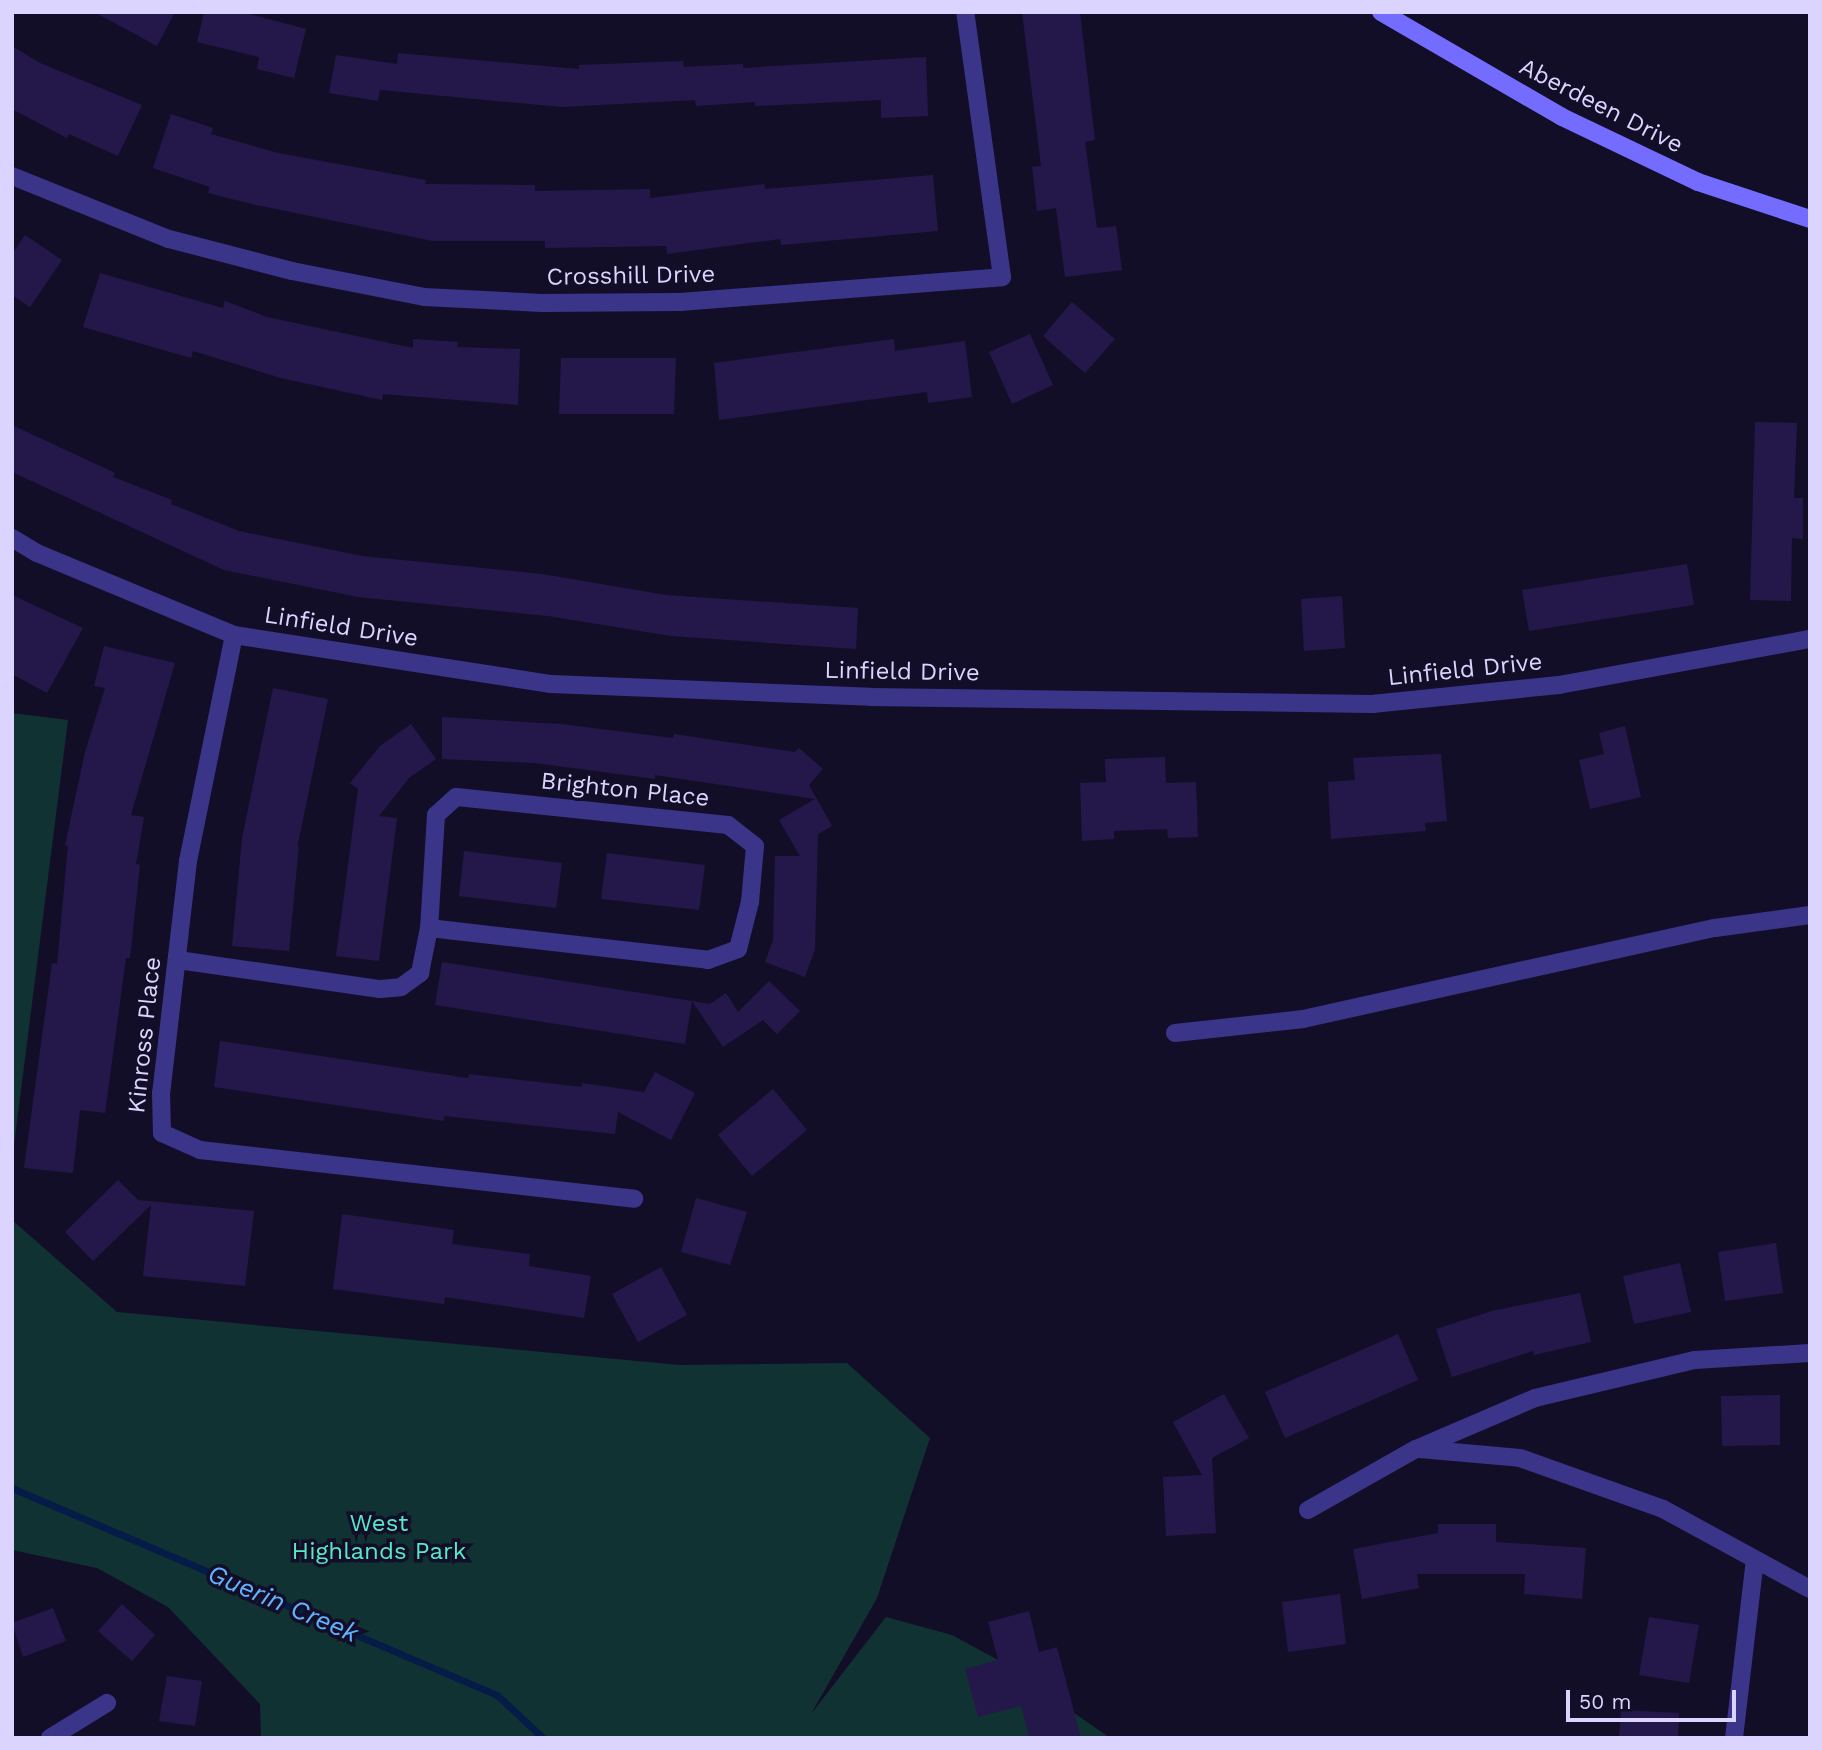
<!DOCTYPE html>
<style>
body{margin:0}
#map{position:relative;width:1822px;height:1750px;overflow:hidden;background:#130e28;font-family:"Work Sans",sans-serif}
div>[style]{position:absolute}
.green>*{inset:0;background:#103232}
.stream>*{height:7px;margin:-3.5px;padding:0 3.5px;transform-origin:3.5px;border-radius:3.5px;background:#061c48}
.building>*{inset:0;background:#24184a}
.street>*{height:18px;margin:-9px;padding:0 9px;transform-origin:9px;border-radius:9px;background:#3b358a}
.secondary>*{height:18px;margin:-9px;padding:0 9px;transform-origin:9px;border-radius:9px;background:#746bff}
span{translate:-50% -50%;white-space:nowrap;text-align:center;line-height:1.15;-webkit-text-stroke:7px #130e28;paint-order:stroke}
.street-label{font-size:24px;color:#dbd4ff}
.park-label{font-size:24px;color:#57e8c9}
.water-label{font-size:26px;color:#62b1ff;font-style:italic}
.frame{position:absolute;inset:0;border:14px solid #dbd4ff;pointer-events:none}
.scale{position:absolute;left:1566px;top:1690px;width:170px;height:32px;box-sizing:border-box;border:4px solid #dbd4ff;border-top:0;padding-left:9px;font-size:21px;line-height:24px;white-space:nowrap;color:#dbd4ff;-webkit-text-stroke:5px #130e28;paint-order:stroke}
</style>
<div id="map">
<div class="green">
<i style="clip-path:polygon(12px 713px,68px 720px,12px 1161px)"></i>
<i style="clip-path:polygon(12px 1220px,117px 1312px,679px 1365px,847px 1363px,930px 1438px,877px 1598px,811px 1714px,886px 1617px,952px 1635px,998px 1660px,1110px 1738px,261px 1738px,260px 1704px,168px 1607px,97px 1568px,12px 1550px)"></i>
</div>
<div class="stream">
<i style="left:12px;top:1488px;width:527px;rotate:23.11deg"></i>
<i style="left:497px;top:1695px;width:63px;rotate:43.1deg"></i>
</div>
<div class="building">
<i style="clip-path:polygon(94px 12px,175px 12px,157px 46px)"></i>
<i style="clip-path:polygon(204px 12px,242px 12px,306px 29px,294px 78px,257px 69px,259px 57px,197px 42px)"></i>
<i style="clip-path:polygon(1022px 12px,1080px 12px,1095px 140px,1085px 142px,1097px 228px,1116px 226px,1122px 270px,1065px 277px,1056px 208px,1037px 211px,1032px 167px,1041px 166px)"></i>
<i style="clip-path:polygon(12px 46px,40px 63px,142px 105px,118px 156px,69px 134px,67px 138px,12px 109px)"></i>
<i style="clip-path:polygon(398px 53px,579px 69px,579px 65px,683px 61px,684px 67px,743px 64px,743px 68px,926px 57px,928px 116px,881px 118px,881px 100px,755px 106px,755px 102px,696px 106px,695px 100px,562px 107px,380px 90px,378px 101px,329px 93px,336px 55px,397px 64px)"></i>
<i style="clip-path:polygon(171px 114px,213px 128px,211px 134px,278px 153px,426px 180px,425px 184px,535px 185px,535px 191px,650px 189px,650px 198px,764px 184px,765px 189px,933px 175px,938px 231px,781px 245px,780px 239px,667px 254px,666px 246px,545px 248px,545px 241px,433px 241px,252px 204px,208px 193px,210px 187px,153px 168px)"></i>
<i style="clip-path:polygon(25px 235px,62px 260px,30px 307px,12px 295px,12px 254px)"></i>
<i style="clip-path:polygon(100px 273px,223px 308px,225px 301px,267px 317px,413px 348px,413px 339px,458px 342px,457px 347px,520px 349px,518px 405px,383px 394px,382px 400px,281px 378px,193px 351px,191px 358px,83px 327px)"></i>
<i style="clip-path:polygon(1072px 302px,1115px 339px,1085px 373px,1043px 336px)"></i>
<i style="clip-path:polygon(1030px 334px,1053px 385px,1012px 404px,989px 352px)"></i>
<i style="clip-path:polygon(894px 339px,895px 351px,965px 341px,972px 397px,928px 403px,927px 392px,719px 420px,714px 363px)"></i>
<i style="clip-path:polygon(561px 358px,676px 358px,674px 414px,559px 414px)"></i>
<i style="clip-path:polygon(1755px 422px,1797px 423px,1794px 498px,1803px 498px,1803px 539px,1792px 538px,1791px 601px,1750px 600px)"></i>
<i style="clip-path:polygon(12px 425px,115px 473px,113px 477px,172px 500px,171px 504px,239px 531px,362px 556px,542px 574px,666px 595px,858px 608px,856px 649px,671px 636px,548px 616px,358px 597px,224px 570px,12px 472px)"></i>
<i style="clip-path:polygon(1687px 564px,1694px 605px,1529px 631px,1522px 590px)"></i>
<i style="clip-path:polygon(12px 595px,83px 628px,47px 693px,12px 674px)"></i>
<i style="clip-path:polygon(1342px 596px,1345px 648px,1304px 651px,1301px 599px)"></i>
<i style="clip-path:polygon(104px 646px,175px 663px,131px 815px,144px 817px,136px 864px,140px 865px,130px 958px,126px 958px,105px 1113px,80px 1110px,73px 1173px,24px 1168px,52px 963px,57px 964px,68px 846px,65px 845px,85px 752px,105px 688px,94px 686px)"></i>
<i style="clip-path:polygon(273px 688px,328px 699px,297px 848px,299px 845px,289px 951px,232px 946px,242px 838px)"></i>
<i style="clip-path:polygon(442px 717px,561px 724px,673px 738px,674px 734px,795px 752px,799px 748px,823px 769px,809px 785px,832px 826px,818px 834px,815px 949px,805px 977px,765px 962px,773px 940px,775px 856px,800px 856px,779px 820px,815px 799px,655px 775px,655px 779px,535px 763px,442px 759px)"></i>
<i style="clip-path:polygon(411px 724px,436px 759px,409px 778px,379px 816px,397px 818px,379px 961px,336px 956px,358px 789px,350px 783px,380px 746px)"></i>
<i style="clip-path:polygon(1625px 726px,1641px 797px,1590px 809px,1579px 760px,1604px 754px,1599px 733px)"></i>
<i style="clip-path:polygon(1441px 754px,1447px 821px,1425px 823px,1426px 831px,1331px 839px,1328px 782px,1355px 780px,1353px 758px)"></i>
<i style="clip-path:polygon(1165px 757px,1166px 783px,1196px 782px,1198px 837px,1168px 838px,1167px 829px,1114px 831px,1114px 839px,1082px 841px,1080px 783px,1106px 782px,1105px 759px)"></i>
<i style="clip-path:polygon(464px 851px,562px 863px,556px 908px,459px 896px)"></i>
<i style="clip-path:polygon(607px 853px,705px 865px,699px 910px,601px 899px)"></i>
<i style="clip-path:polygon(442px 962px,692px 1001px,685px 1044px,435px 1005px)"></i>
<i style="clip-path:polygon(769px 981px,800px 1011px,777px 1034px,763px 1020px,723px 1047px,692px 1001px,710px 1004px,726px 993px,738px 1012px)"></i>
<i style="clip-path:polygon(220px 1041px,468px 1078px,469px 1074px,582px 1087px,582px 1083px,644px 1092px,655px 1072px,695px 1093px,671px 1140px,618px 1112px,615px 1134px,444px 1116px,444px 1121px,214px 1087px)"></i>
<i style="clip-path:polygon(773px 1089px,807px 1130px,752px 1176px,718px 1135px)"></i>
<i style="clip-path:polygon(118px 1180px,138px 1200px,254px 1211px,245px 1286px,143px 1276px,151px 1205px,93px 1261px,65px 1232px)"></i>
<i style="clip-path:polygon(696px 1198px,747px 1212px,730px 1265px,681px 1252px)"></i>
<i style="clip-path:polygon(342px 1214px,454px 1230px,452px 1244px,530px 1254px,529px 1266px,591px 1276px,584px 1318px,445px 1297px,444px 1304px,333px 1289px)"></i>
<i style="clip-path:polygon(1776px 1243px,1783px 1293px,1725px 1301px,1718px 1252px)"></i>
<i style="clip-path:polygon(1680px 1263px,1691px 1312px,1634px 1324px,1623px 1276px)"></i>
<i style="clip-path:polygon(661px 1267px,687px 1315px,638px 1342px,612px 1294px)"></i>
<i style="clip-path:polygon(1580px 1293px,1591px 1342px,1534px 1355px,1533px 1351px,1452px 1377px,1436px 1329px,1492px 1311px)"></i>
<i style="clip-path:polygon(1398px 1334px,1418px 1380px,1285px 1438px,1265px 1392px)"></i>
<i style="clip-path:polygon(1224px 1394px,1249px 1438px,1212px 1458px,1216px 1533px,1166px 1536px,1163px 1477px,1202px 1475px,1173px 1422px)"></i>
<i style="clip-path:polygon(1780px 1395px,1780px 1445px,1722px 1446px,1721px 1396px)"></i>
<i style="clip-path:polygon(1438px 1524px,1496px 1524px,1496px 1542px,1586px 1548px,1582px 1599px,1524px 1594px,1525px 1574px,1417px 1574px,1419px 1588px,1362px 1599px,1353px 1549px,1438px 1533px)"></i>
<i style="clip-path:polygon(1340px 1594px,1346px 1644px,1288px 1652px,1282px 1602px)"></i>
<i style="clip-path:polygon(122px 1604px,155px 1635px,132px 1661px,98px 1631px)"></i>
<i style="clip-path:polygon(53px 1608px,66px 1641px,23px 1657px,12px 1623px)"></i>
<i style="clip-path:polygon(1029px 1611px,1039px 1652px,1057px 1647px,1081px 1738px,1029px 1738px,1021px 1706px,978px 1717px,965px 1669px,998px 1660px,988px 1622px)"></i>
<i style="clip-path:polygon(1649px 1617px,1699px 1625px,1689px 1683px,1639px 1675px)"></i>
<i style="clip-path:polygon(167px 1676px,202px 1681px,195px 1726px,159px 1721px)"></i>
<i style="clip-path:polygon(1621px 1710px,1679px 1713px,1678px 1738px,1619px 1738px)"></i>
</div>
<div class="street">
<i style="left:12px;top:176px;width:169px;rotate:21.9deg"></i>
<i style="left:169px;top:239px;width:127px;rotate:14.6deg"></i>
<i style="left:292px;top:271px;width:135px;rotate:11.1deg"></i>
<i style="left:424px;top:297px;width:118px;rotate:2.9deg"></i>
<i style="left:542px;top:303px;width:138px;rotate:-0.4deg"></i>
<i style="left:680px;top:302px;width:323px;rotate:-4.4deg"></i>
<i style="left:1002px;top:277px;width:268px;rotate:-97.9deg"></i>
<i style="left:12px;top:538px;width:29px;rotate:31deg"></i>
<i style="left:37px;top:553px;width:213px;rotate:22.6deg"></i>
<i style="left:234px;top:635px;width:321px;rotate:8.8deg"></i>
<i style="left:551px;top:684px;width:319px;rotate:2.3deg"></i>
<i style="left:870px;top:697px;width:502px;rotate:0.8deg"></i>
<i style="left:1372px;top:704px;width:188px;rotate:-5.8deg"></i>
<i style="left:1559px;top:685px;width:255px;rotate:-10.4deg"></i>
<i style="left:234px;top:635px;width:231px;rotate:101.5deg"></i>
<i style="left:188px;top:861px;width:234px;rotate:96.6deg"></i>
<i style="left:161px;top:1093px;width:40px;rotate:88.6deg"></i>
<i style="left:162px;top:1133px;width:42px;rotate:24.1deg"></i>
<i style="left:200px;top:1150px;width:437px;rotate:6.4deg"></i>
<i style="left:178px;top:960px;width:204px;rotate:8.2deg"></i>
<i style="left:380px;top:989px;width:21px;rotate:-5deg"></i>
<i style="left:401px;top:987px;width:24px;rotate:-36deg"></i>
<i style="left:420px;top:973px;width:46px;rotate:-78.7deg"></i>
<i style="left:429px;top:928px;width:281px;rotate:6.5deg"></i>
<i style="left:708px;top:960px;width:32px;rotate:-20deg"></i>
<i style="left:738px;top:949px;width:49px;rotate:-75.7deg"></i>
<i style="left:750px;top:902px;width:56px;rotate:-84.9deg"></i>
<i style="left:755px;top:846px;width:34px;rotate:-142deg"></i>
<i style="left:728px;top:825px;width:273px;rotate:-174.1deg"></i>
<i style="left:456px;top:797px;width:27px;rotate:138deg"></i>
<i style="left:436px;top:815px;width:113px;rotate:93.5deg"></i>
<i style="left:1175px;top:1033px;width:129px;rotate:-6.2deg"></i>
<i style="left:1303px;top:1019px;width:422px;rotate:-12.5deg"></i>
<i style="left:1715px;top:928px;width:96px;rotate:-7.8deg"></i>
<i style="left:1420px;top:1449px;width:100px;rotate:5.1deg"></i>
<i style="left:1520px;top:1458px;width:152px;rotate:19.6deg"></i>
<i style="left:1663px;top:1509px;width:167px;rotate:28.6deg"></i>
<i style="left:1308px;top:1510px;width:124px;rotate:-29.5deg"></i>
<i style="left:1416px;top:1449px;width:129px;rotate:-23.2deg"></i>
<i style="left:1535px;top:1398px;width:164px;rotate:-13.4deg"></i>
<i style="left:1695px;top:1360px;width:115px;rotate:-3.5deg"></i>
<i style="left:50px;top:1738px;width:67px;rotate:-31.6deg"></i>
<i style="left:1734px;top:1738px;width:179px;rotate:-83.3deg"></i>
</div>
<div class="secondary">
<i style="left:1381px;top:12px;width:209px;rotate:30.1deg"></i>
<i style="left:1562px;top:117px;width:151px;rotate:25.5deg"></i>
<i style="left:1698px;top:182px;width:118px;rotate:18.3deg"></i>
</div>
<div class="street-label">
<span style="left:1601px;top:106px;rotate:27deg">Aberdeen Drive</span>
<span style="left:631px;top:276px;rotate:-1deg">Crosshill Drive</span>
<span style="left:341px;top:627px;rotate:9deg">Linfield Drive</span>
<span style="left:1465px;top:670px;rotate:-6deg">Linfield Drive</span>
<span style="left:902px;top:672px;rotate:1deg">Linfield Drive</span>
<span style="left:625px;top:790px;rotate:6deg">Brighton Place</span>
<span style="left:145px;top:1035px;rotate:-84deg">Kinross Place</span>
</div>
<div class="park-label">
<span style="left:379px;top:1538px">West<br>Highlands Park</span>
</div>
<div class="water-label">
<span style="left:283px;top:1604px;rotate:23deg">Guerin Creek</span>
</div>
<div class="frame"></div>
<div class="scale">50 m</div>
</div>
